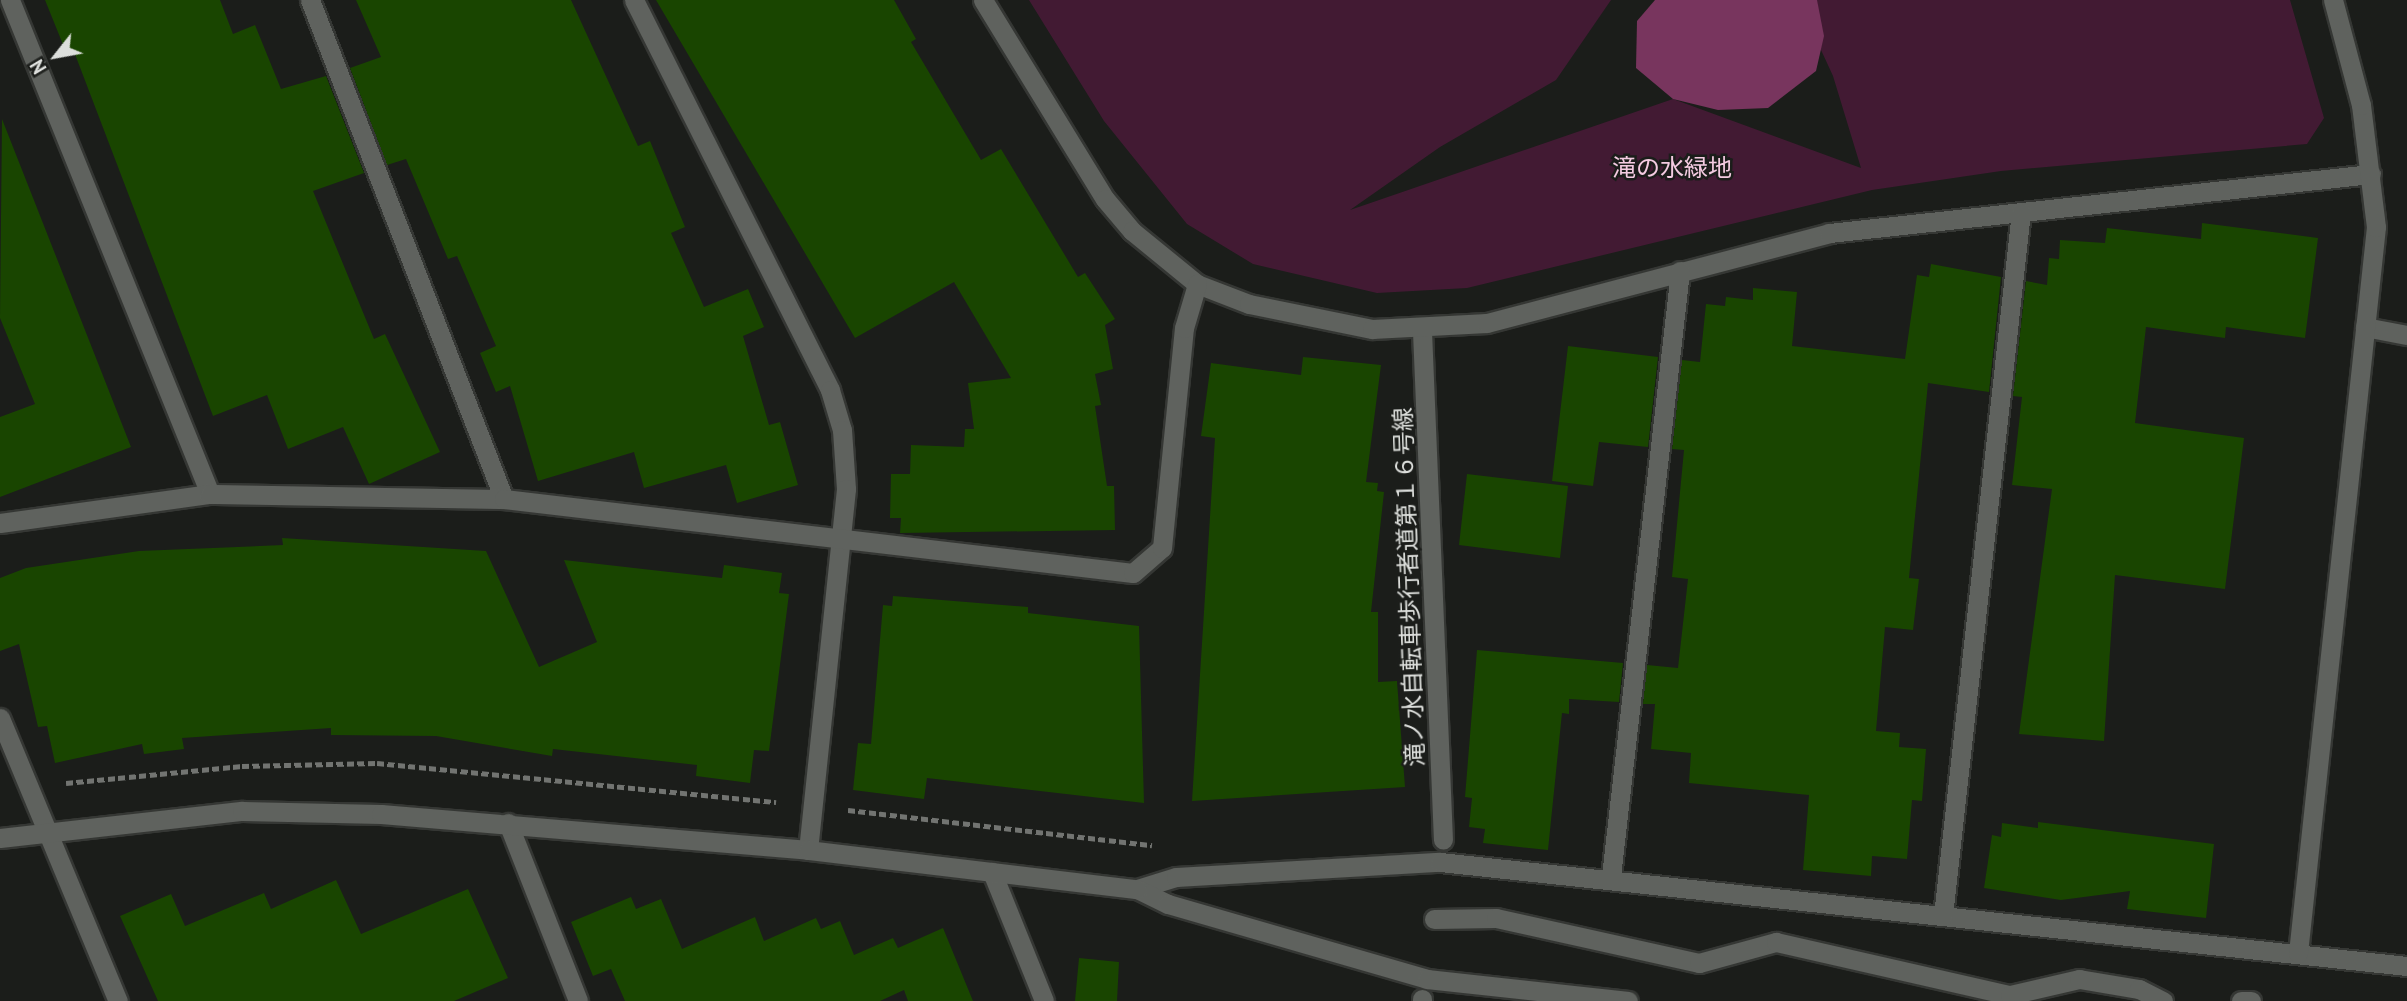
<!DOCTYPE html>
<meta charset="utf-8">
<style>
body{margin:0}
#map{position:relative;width:2407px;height:1001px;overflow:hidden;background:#1b1d1a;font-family:"PT Sans","Noto Sans JP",sans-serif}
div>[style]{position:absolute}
.green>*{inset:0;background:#421a33}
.water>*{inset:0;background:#78355e}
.building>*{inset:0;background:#194500}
.path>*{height:4.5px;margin-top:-2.25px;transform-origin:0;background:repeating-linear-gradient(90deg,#727471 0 7px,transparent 0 10.5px)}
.roads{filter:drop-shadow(2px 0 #353734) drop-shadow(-2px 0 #353734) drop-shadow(0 2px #353734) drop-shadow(0 -2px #353734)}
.pedestrian>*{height:19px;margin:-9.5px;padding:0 9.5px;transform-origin:9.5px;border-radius:9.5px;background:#5f625e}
.minor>*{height:19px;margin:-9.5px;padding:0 9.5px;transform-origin:9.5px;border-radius:9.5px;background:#5f625e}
.tertiary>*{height:19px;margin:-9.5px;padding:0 9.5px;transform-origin:9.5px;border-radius:9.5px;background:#5f625e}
span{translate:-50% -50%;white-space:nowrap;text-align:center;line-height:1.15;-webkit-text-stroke:5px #1b1d1a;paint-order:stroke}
.park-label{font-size:24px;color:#f4cbe1}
.street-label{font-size:24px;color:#dddfdc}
.north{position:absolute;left:21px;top:21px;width:70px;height:70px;-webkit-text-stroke:5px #1b1d1a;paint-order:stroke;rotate:239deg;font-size:19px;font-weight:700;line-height:28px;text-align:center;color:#dddfdc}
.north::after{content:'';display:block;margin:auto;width:24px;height:32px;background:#dddfdc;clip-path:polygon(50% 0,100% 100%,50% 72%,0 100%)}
</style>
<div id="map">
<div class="green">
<i style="clip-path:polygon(1029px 0,1611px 0,1556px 80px,1440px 147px,1350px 210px,1673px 99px,1861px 168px,1833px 76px,1798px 0,2290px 0,2324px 118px,2307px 144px,2001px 171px,1872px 190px,1467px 288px,1377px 293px,1253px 264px,1187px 224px,1104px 121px)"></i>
</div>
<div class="water">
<i style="clip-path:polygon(1655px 0,1817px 0,1824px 36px,1816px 71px,1768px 108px,1718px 110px,1673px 99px,1636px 68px,1637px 21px)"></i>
</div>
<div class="building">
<i style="clip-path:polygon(45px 0,220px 0,233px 34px,255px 25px,281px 89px,326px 76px,364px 173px,313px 191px,374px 339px,385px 334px,440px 452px,369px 484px,343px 427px,288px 449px,267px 395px,213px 416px,73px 49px,66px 52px)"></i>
<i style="clip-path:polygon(356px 0,571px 0,638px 146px,650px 141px,685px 227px,671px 233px,704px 307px,748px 289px,764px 327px,743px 336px,769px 425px,780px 422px,798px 485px,737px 503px,726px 465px,644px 488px,634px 452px,538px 481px,510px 386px,496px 392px,480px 353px,496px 346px,457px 256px,448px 259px,406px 159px,387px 165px,350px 68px,381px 57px)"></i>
<i style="clip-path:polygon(656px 0,894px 0,916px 39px,911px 42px,981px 160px,1001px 149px,1078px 277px,1085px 273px,1115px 319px,1105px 325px,1113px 369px,1095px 374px,1101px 405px,1095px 406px,1107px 486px,1114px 486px,1115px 530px,900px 533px,901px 518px,890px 518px,891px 474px,910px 474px,911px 445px,964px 447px,965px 429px,974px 429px,968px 383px,1011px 378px,954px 282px,855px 338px)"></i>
<i style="clip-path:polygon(2px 119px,131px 447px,0 497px,0 417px,35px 404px,0 318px)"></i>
<i style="clip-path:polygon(2202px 223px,2318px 238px,2305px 338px,2226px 327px,2225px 338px,2146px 327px,2135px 423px,2244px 438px,2225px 589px,2115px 575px,2104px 741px,2019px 734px,2052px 489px,2012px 485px,2022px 397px,2013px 396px,2026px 281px,2047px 285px,2049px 258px,2059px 259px,2060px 240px,2105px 243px,2107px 228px,2201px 239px)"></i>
<i style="clip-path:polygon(1931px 264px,2001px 277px,1989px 392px,1928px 383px,1909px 578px,1919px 579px,1913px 630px,1885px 627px,1876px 731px,1900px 733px,1899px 747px,1926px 749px,1922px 801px,1912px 800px,1907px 859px,1872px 856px,1871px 876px,1803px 870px,1809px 795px,1689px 783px,1691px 753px,1651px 749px,1655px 704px,1643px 704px,1647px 665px,1678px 668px,1688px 579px,1672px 577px,1684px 450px,1672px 449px,1682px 360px,1700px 362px,1706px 304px,1725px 306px,1726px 297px,1753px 300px,1753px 288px,1797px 292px,1792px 346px,1905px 359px,1917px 275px,1929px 277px)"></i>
<i style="clip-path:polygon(1568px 346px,1658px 357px,1648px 447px,1599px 442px,1593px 486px,1552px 481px)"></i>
<i style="clip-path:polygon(1303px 357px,1381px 365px,1366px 482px,1378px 483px,1377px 491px,1384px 492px,1371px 612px,1378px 612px,1378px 682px,1397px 681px,1405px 787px,1192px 801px,1215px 438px,1201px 436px,1211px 363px,1301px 375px)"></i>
<i style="clip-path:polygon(1467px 474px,1568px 486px,1560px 558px,1459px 545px)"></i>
<i style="clip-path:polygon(282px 538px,486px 551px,539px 667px,597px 642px,564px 560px,722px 578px,724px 565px,782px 573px,779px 593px,789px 594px,769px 751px,754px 750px,750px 783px,696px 776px,697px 765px,553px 749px,552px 756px,436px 736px,331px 735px,331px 728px,182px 738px,184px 749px,144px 754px,142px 744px,55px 763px,47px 726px,38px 727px,19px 644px,0 651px,0 578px,26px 568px,139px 551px,283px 545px)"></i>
<i style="clip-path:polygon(893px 596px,1028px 607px,1028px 613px,1139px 626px,1144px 803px,927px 778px,924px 799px,853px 790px,858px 743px,871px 744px,883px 605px,892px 606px)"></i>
<i style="clip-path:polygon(1477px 650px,1623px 663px,1619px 702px,1569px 699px,1569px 714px,1562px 713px,1548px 850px,1483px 843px,1485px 829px,1469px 827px,1472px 798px,1465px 797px)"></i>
<i style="clip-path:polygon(2038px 822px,2214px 844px,2206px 918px,2127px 909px,2130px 891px,2061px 900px,1984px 888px,1992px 835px,2001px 837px,2002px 823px,2038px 828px)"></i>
<i style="clip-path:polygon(336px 880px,361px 934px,468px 889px,508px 978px,454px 1001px,158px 1001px,120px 916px,171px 894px,185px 926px,264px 893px,271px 909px)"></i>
<i style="clip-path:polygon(631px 897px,636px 909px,661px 899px,682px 949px,755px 917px,764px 941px,816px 918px,821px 929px,840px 921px,854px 955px,893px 938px,898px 948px,943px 928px,973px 1001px,908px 1001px,904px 990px,880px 1001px,625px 1001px,611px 969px,593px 976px,571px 922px)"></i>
<i style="clip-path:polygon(1079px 958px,1119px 962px,1117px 1001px,1075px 1001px)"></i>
</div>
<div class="path">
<i style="left:66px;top:783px;width:177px;rotate:-5.5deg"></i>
<i style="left:242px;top:766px;width:135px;rotate:-1.3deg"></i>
<i style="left:377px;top:763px;width:401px;rotate:5.6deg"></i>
<i style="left:848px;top:810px;width:306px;rotate:6.6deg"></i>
</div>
<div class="roads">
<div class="pedestrian">
<i style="left:1422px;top:331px;width:509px;rotate:87.64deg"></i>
<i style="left:1434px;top:919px;width:62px;rotate:-0.9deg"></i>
<i style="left:1496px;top:918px;width:208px;rotate:12.5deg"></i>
<i style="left:1699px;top:963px;width:80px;rotate:-15.3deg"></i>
<i style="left:1776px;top:942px;width:240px;rotate:12.8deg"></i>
<i style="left:2010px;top:995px;width:71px;rotate:-13.1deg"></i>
<i style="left:2079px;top:979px;width:61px;rotate:9.5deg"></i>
<i style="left:2139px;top:989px;width:27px;rotate:27deg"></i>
<i style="left:1422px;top:1001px;width:2px;rotate:-90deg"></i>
<i style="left:2241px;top:1001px;width:10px"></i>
</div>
<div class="minor">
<i style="left:10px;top:0;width:533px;rotate:67.96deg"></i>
<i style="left:310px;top:0;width:535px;rotate:68.76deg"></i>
<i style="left:634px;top:0;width:436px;rotate:63.3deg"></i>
<i style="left:830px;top:390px;width:42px;rotate:73.3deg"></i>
<i style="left:842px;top:430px;width:59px;rotate:86.1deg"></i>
<i style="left:846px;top:489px;width:363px;rotate:96deg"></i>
<i style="left:983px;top:0;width:233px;rotate:58.5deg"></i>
<i style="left:1105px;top:199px;width:42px;rotate:49.8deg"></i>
<i style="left:1132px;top:231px;width:84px;rotate:39.2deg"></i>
<i style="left:1197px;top:284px;width:56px;rotate:21deg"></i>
<i style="left:1249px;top:304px;width:126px;rotate:11.5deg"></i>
<i style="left:1372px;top:329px;width:115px;rotate:-3deg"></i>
<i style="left:1487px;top:323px;width:354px;rotate:-14.7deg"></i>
<i style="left:1829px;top:233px;width:545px;rotate:-6.21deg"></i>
<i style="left:2365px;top:327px;width:43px;rotate:10.8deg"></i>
<i style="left:0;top:523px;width:212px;rotate:-7.9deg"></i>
<i style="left:210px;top:494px;width:294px;rotate:1deg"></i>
<i style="left:504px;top:499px;width:633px;rotate:6.71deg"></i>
<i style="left:1133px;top:573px;width:38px;rotate:-41deg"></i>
<i style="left:1162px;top:548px;width:221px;rotate:-84.3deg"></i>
<i style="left:1184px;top:328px;width:46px;rotate:-73.5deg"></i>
<i style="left:0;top:718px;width:307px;rotate:67.4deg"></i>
<i style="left:508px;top:823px;width:191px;rotate:68.5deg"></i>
<i style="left:992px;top:872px;width:139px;rotate:68deg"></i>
<i style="left:1611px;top:876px;width:609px;rotate:-83.49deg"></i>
<i style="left:1137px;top:889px;width:41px;rotate:-17.1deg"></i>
<i style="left:1176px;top:877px;width:264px;rotate:-3.3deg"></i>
<i style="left:1440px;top:862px;width:973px;rotate:6.14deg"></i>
<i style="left:1137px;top:889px;width:34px;rotate:26deg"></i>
<i style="left:1168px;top:904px;width:270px;rotate:16.1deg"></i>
<i style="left:1427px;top:979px;width:202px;rotate:6.2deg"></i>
<i style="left:1943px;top:916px;width:708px;rotate:-83.68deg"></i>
</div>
<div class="tertiary">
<i style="left:0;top:838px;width:244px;rotate:-6.4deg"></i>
<i style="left:242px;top:811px;width:139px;rotate:1.2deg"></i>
<i style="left:381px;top:814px;width:429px;rotate:4.8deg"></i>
<i style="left:808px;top:850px;width:331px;rotate:6.8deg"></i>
<i style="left:2298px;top:953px;width:730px;rotate:-83.87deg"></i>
<i style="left:2376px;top:227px;width:123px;rotate:-97deg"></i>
<i style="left:2361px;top:105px;width:109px;rotate:-104.9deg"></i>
</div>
</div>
<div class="park-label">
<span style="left:1672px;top:168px">滝の水緑地</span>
</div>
<div class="street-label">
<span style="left:1409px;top:587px;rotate:-92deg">滝ノ水自転車歩行者道第１６号線</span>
</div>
<div class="north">N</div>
</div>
